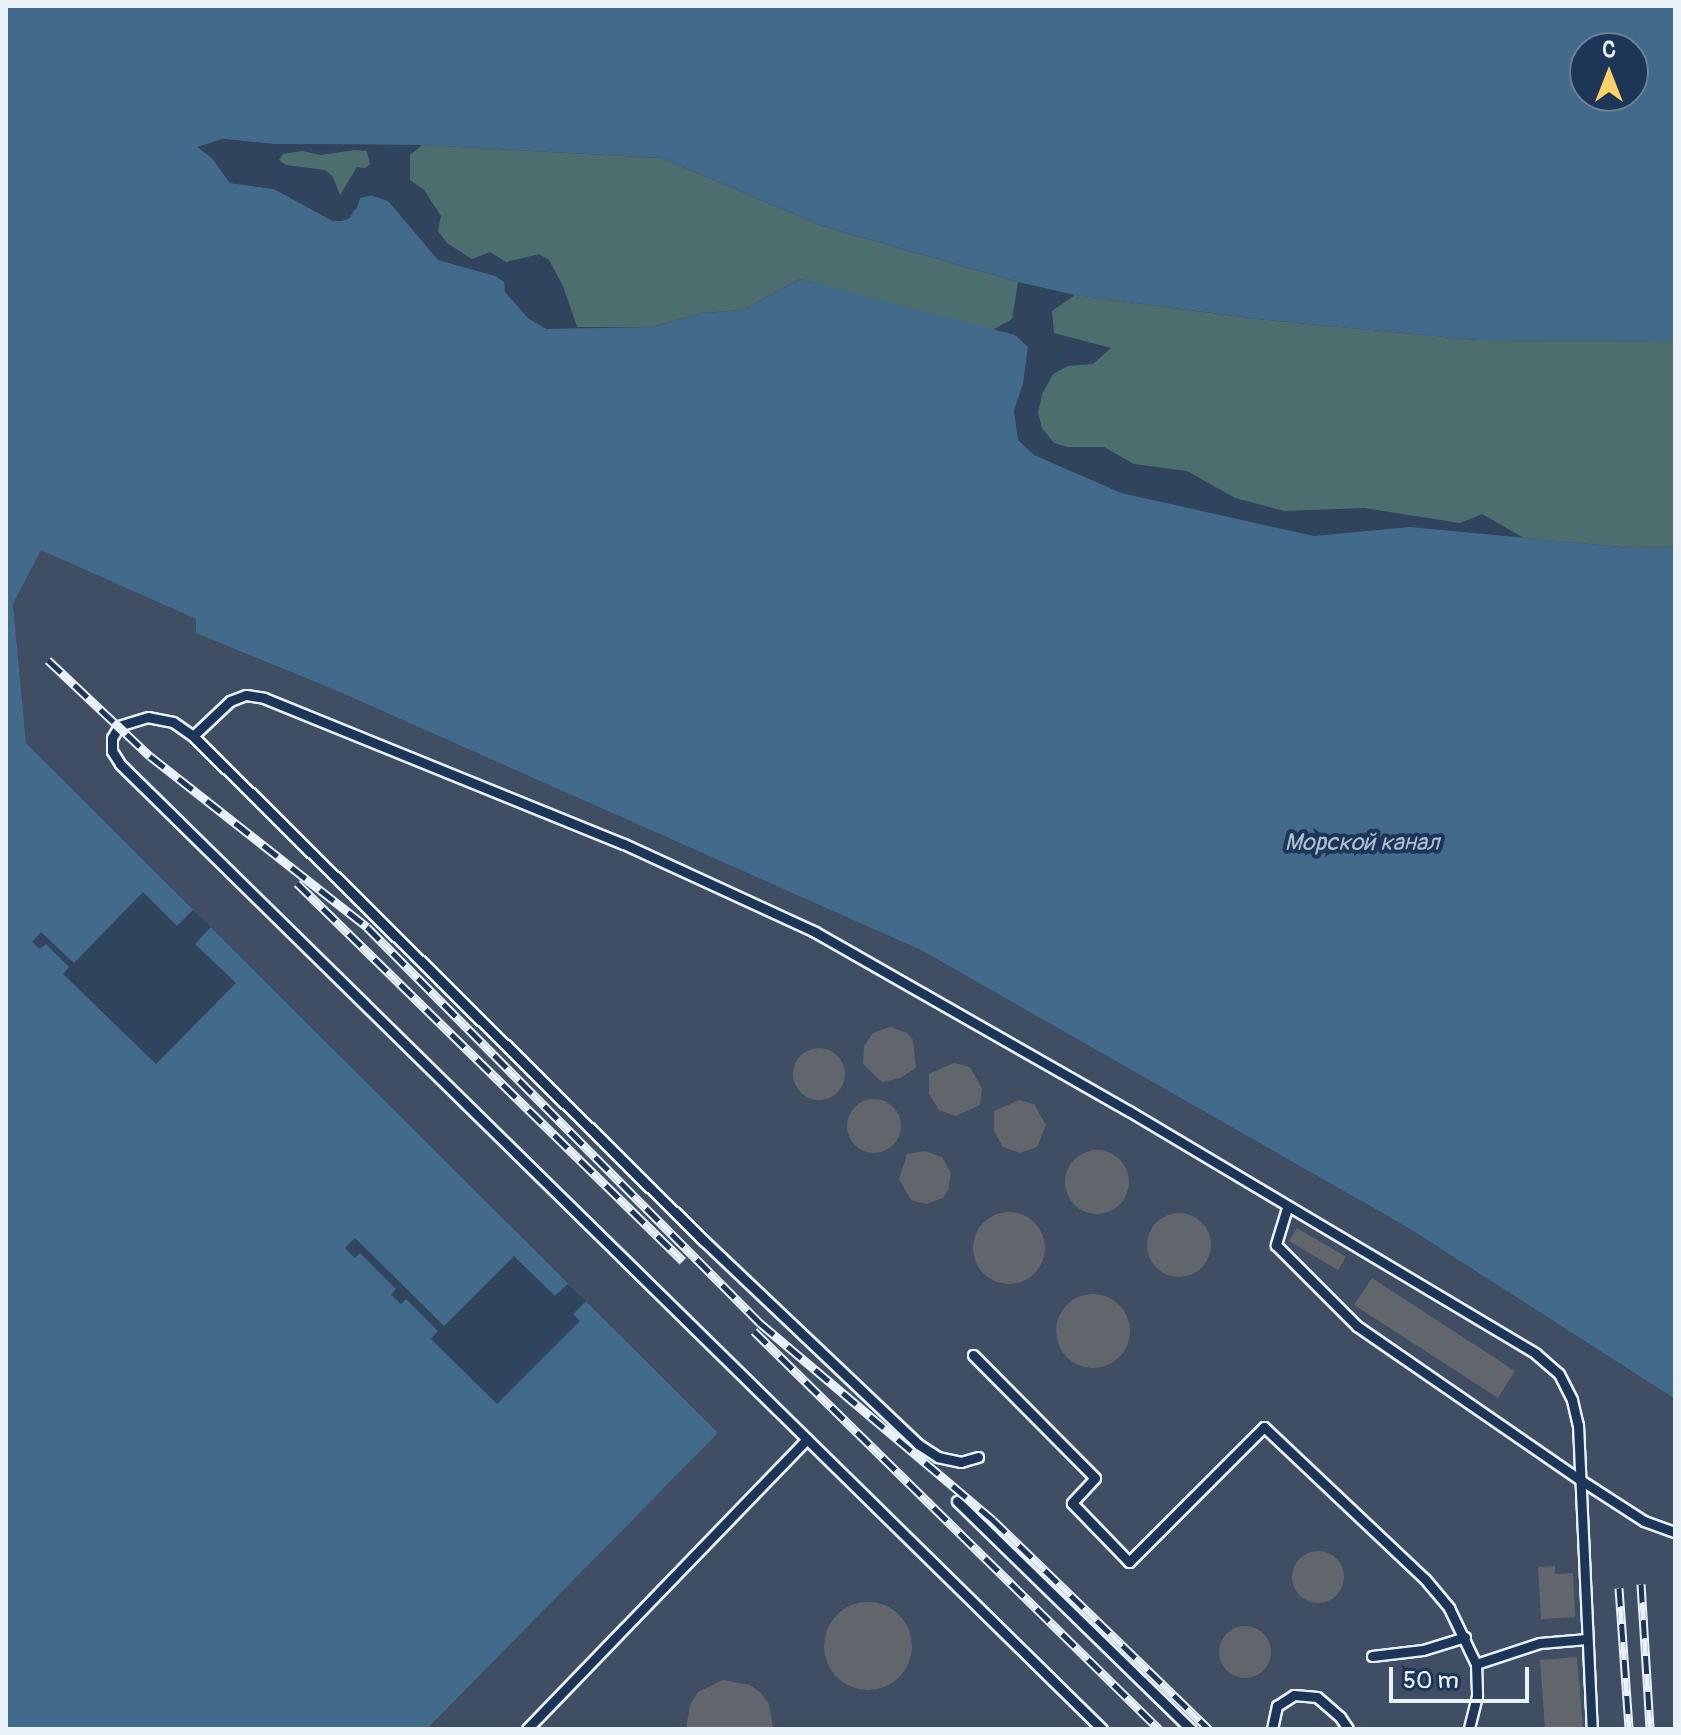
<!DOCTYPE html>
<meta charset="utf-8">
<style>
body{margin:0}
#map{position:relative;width:1681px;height:1735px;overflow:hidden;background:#31445d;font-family:Pangolin,sans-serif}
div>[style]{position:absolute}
.built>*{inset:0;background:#3f4e62}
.green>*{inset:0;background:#4d6e6e}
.water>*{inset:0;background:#426a8a}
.pier>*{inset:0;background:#31445d}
.building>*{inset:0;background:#61666c}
.round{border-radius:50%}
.roads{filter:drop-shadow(2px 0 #e8f1f8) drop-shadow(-2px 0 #e8f1f8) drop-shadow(0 2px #e8f1f8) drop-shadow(0 -2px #e8f1f8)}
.service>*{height:9px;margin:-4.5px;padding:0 4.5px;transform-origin:4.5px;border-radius:4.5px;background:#1d3557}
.rail>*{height:9px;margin-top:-4.5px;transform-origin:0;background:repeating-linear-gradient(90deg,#1d3557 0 18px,#e8f1f8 0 36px);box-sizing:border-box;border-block:2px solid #e8f1f8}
span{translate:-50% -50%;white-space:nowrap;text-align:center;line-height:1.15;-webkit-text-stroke:8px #1d3557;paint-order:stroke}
.water-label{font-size:24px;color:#aec2d2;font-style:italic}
.frame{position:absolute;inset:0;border:8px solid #e8f1f8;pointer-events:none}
.north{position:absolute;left:1569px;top:32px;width:80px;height:80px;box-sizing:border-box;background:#1d3557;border:2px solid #6e8097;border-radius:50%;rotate:0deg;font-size:22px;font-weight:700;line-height:32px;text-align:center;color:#e8f1f8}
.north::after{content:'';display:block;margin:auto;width:28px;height:36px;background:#ffd166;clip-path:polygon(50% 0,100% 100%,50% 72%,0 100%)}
.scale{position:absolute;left:1389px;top:1667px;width:140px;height:36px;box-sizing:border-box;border:4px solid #e8f1f8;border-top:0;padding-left:10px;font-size:24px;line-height:28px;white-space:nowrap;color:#e8f1f8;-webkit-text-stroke:6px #1d3557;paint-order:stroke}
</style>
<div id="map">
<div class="built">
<i style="clip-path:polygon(41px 549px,196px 619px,196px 633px,342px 693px,921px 950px,1407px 1227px,1675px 1399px,1675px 1729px,427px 1729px,718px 1433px,26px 743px,13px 604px)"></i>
</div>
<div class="green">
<i style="clip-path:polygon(422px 145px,662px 158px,822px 226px,1018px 282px,1012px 319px,991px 331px,800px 279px,743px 310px,703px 313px,651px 327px,577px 327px,563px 286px,549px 260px,539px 254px,506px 262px,490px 252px,472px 259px,447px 243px,438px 231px,441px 216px,424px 190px,410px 180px,410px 155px)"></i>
<i style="clip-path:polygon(354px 150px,367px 151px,370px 164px,365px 168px,357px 167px,340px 195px,333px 177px,325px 170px,286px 165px,279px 160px,283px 154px,302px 151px,321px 155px)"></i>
<i style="clip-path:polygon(1075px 295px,1257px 319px,1476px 340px,1675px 341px,1675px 547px,1632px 548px,1524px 538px,1482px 514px,1460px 523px,1364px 508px,1284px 511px,1235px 498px,1187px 471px,1134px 464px,1104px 447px,1067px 447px,1054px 443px,1042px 428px,1038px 413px,1042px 394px,1053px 374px,1068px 366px,1093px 364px,1111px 348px,1054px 333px,1052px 311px)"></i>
</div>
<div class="water">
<i style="clip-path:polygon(evenodd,6px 6px,1675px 6px,1675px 341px,1476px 340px,1257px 319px,1075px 295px,1018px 282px,822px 226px,662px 158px,422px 145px,273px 144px,223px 139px,198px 147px,212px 158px,230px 183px,274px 189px,333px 221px,342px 221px,357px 208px,360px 198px,377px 194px,388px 201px,438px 260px,495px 276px,504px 282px,505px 292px,528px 318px,546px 329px,651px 327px,703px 313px,743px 310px,800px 279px,1015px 335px,1028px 347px,1023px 383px,1014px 411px,1018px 440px,1034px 455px,1121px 493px,1314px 536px,1410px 527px,1632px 548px,1675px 547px,1675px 1399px,1407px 1227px,921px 950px,342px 693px,196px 633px,196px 619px,41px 550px,13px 604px,26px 743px,718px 1433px,427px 1729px,6px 1729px,6px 6px,1585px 48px,1633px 48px,1633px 96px,1585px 96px,1585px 48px)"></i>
</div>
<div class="pier">
<i style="clip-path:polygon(223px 139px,273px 144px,422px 145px,417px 149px,273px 148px,223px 143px,206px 149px,215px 155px,231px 179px,276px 185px,334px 217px,348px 214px,357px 196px,366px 190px,388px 196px,388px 201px,367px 194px,360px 198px,350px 218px,342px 221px,333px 221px,274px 189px,230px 183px,212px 158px,197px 147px)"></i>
<i style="clip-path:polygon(143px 892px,177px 926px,193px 910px,211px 927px,195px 944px,236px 983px,156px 1064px,63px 974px,69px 967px,46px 944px,40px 949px,32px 942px,41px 932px,74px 963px)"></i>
<i style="clip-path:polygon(355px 1238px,444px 1326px,514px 1256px,555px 1296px,568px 1284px,586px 1301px,573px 1314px,580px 1321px,497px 1404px,431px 1339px,438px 1331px,406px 1299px,401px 1304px,391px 1295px,396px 1289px,360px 1253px,355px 1258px,345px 1248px)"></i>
</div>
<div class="building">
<i style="clip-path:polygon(890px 1027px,907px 1033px,913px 1040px,916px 1068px,900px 1078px,882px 1082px,863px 1064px,864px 1046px,873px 1033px)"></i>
<i class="round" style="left:793px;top:1048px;width:52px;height:52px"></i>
<i style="clip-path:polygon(954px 1063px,970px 1067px,982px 1088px,980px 1105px,956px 1116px,939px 1110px,929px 1094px,929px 1074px)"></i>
<i class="round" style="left:847px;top:1099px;width:54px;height:54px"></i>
<i style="clip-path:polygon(1019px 1100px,1034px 1104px,1046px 1125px,1037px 1147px,1020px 1153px,1003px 1147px,994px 1131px,994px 1111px)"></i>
<i class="round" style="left:1065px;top:1150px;width:64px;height:64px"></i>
<i style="clip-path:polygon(925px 1151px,942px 1157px,951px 1173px,948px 1190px,943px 1198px,927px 1204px,911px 1200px,899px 1179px,907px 1154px)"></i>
<i class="round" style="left:973px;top:1212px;width:72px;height:72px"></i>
<i class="round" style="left:1147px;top:1213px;width:64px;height:64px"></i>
<i style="clip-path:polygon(1297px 1228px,1346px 1257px,1338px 1270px,1289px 1241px)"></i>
<i style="clip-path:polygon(1372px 1278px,1515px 1371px,1498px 1398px,1354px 1305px)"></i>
<i class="round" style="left:1056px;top:1294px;width:74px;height:74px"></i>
<i class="round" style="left:1292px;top:1551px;width:52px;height:52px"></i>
<i style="clip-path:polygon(1555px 1566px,1555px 1574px,1573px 1573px,1575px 1617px,1541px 1619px,1538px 1567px)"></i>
<i class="round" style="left:824px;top:1602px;width:88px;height:88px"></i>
<i class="round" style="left:1219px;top:1626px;width:52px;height:52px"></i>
<i style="clip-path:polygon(1577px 1657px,1583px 1729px,1545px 1729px,1540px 1660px)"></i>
<i style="clip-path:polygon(723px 1680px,750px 1685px,761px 1693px,769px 1704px,773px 1729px,686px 1729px,690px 1705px,698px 1692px)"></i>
</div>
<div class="roads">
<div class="service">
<i style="left:193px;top:736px;width:51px;rotate:-43.4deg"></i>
<i style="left:230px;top:701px;width:17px;rotate:-21deg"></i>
<i style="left:246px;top:695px;width:18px;rotate:9deg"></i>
<i style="left:264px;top:698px;width:388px;rotate:22.1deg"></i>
<i style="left:624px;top:844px;width:210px;rotate:24.7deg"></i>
<i style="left:815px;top:932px;width:361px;rotate:29.7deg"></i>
<i style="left:1129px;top:1111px;width:474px;rotate:30.8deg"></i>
<i style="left:1536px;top:1354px;width:30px;rotate:41deg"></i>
<i style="left:1559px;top:1374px;width:29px;rotate:63deg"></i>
<i style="left:1572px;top:1400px;width:26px;rotate:77deg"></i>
<i style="left:1578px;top:1425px;width:304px;rotate:87.4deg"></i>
<i style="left:1287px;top:1208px;width:39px;rotate:107deg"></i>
<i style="left:1276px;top:1245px;width:115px;rotate:45deg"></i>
<i style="left:1357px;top:1326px;width:270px;rotate:34.6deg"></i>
<i style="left:1579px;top:1479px;width:77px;rotate:32.9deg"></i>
<i style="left:1644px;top:1521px;width:33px;rotate:20deg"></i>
<i style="left:973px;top:1355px;width:173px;rotate:45.2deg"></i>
<i style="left:1095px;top:1478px;width:34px;rotate:133deg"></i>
<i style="left:1072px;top:1503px;width:82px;rotate:46deg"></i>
<i style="left:1129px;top:1562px;width:191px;rotate:-45deg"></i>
<i style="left:1264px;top:1427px;width:221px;rotate:43.4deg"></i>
<i style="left:1425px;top:1579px;width:38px;rotate:50deg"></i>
<i style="left:1449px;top:1608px;width:62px;rotate:64.3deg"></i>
<i style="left:1476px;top:1664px;width:32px;rotate:88deg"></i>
<i style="left:1477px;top:1696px;width:34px;rotate:104deg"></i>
<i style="left:978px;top:1457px;width:18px;rotate:164deg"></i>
<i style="left:961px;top:1462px;width:24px;rotate:-168deg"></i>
<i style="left:938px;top:1457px;width:24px;rotate:-147deg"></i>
<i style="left:918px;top:1444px;width:295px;rotate:-136.5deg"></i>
<i style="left:704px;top:1241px;width:718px;rotate:-135.34deg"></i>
<i style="left:193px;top:736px;width:24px;rotate:-145deg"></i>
<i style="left:173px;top:722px;width:25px;rotate:-169deg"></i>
<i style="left:148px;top:717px;width:30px;rotate:163deg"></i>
<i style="left:119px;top:726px;width:14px;rotate:120deg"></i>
<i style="left:112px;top:738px;width:13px;rotate:90deg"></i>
<i style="left:112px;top:751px;width:15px;rotate:58deg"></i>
<i style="left:120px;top:764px;width:1377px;rotate:44.5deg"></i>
<i style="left:957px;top:1501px;width:327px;rotate:44.3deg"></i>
<i style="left:1372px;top:1656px;width:51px;rotate:-6.7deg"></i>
<i style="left:1423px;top:1650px;width:44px;rotate:-17.2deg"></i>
<i style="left:1476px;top:1664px;width:67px;rotate:-18.2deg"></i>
<i style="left:1540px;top:1643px;width:47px;rotate:-4.9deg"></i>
<i style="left:527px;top:1729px;width:403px;rotate:-46deg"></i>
<i style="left:1272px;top:1729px;width:24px;rotate:-78deg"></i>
<i style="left:1277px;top:1706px;width:20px;rotate:-33deg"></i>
<i style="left:1294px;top:1695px;width:23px;rotate:5deg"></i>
<i style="left:1317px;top:1697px;width:30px;rotate:41deg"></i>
<i style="left:1340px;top:1717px;width:14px;rotate:56deg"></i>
</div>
</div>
<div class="rail">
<i style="left:48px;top:660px;width:140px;rotate:43.3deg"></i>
<i style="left:150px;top:756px;width:276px;rotate:38.2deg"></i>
<i style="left:367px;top:927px;width:558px;rotate:45.22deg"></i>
<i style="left:760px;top:1323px;width:305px;rotate:40.2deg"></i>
<i style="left:993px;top:1520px;width:301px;rotate:44.1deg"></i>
<i style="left:297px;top:883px;width:540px;rotate:44.4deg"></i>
<i style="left:754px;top:1331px;width:568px;rotate:44.5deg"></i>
<i style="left:1641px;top:1584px;width:145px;rotate:86.4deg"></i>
<i style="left:1619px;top:1588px;width:141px;rotate:85.9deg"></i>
</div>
<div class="water-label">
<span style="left:1362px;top:843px">Морской канал</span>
</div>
<div class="frame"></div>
<div class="north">С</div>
<div class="scale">50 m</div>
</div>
